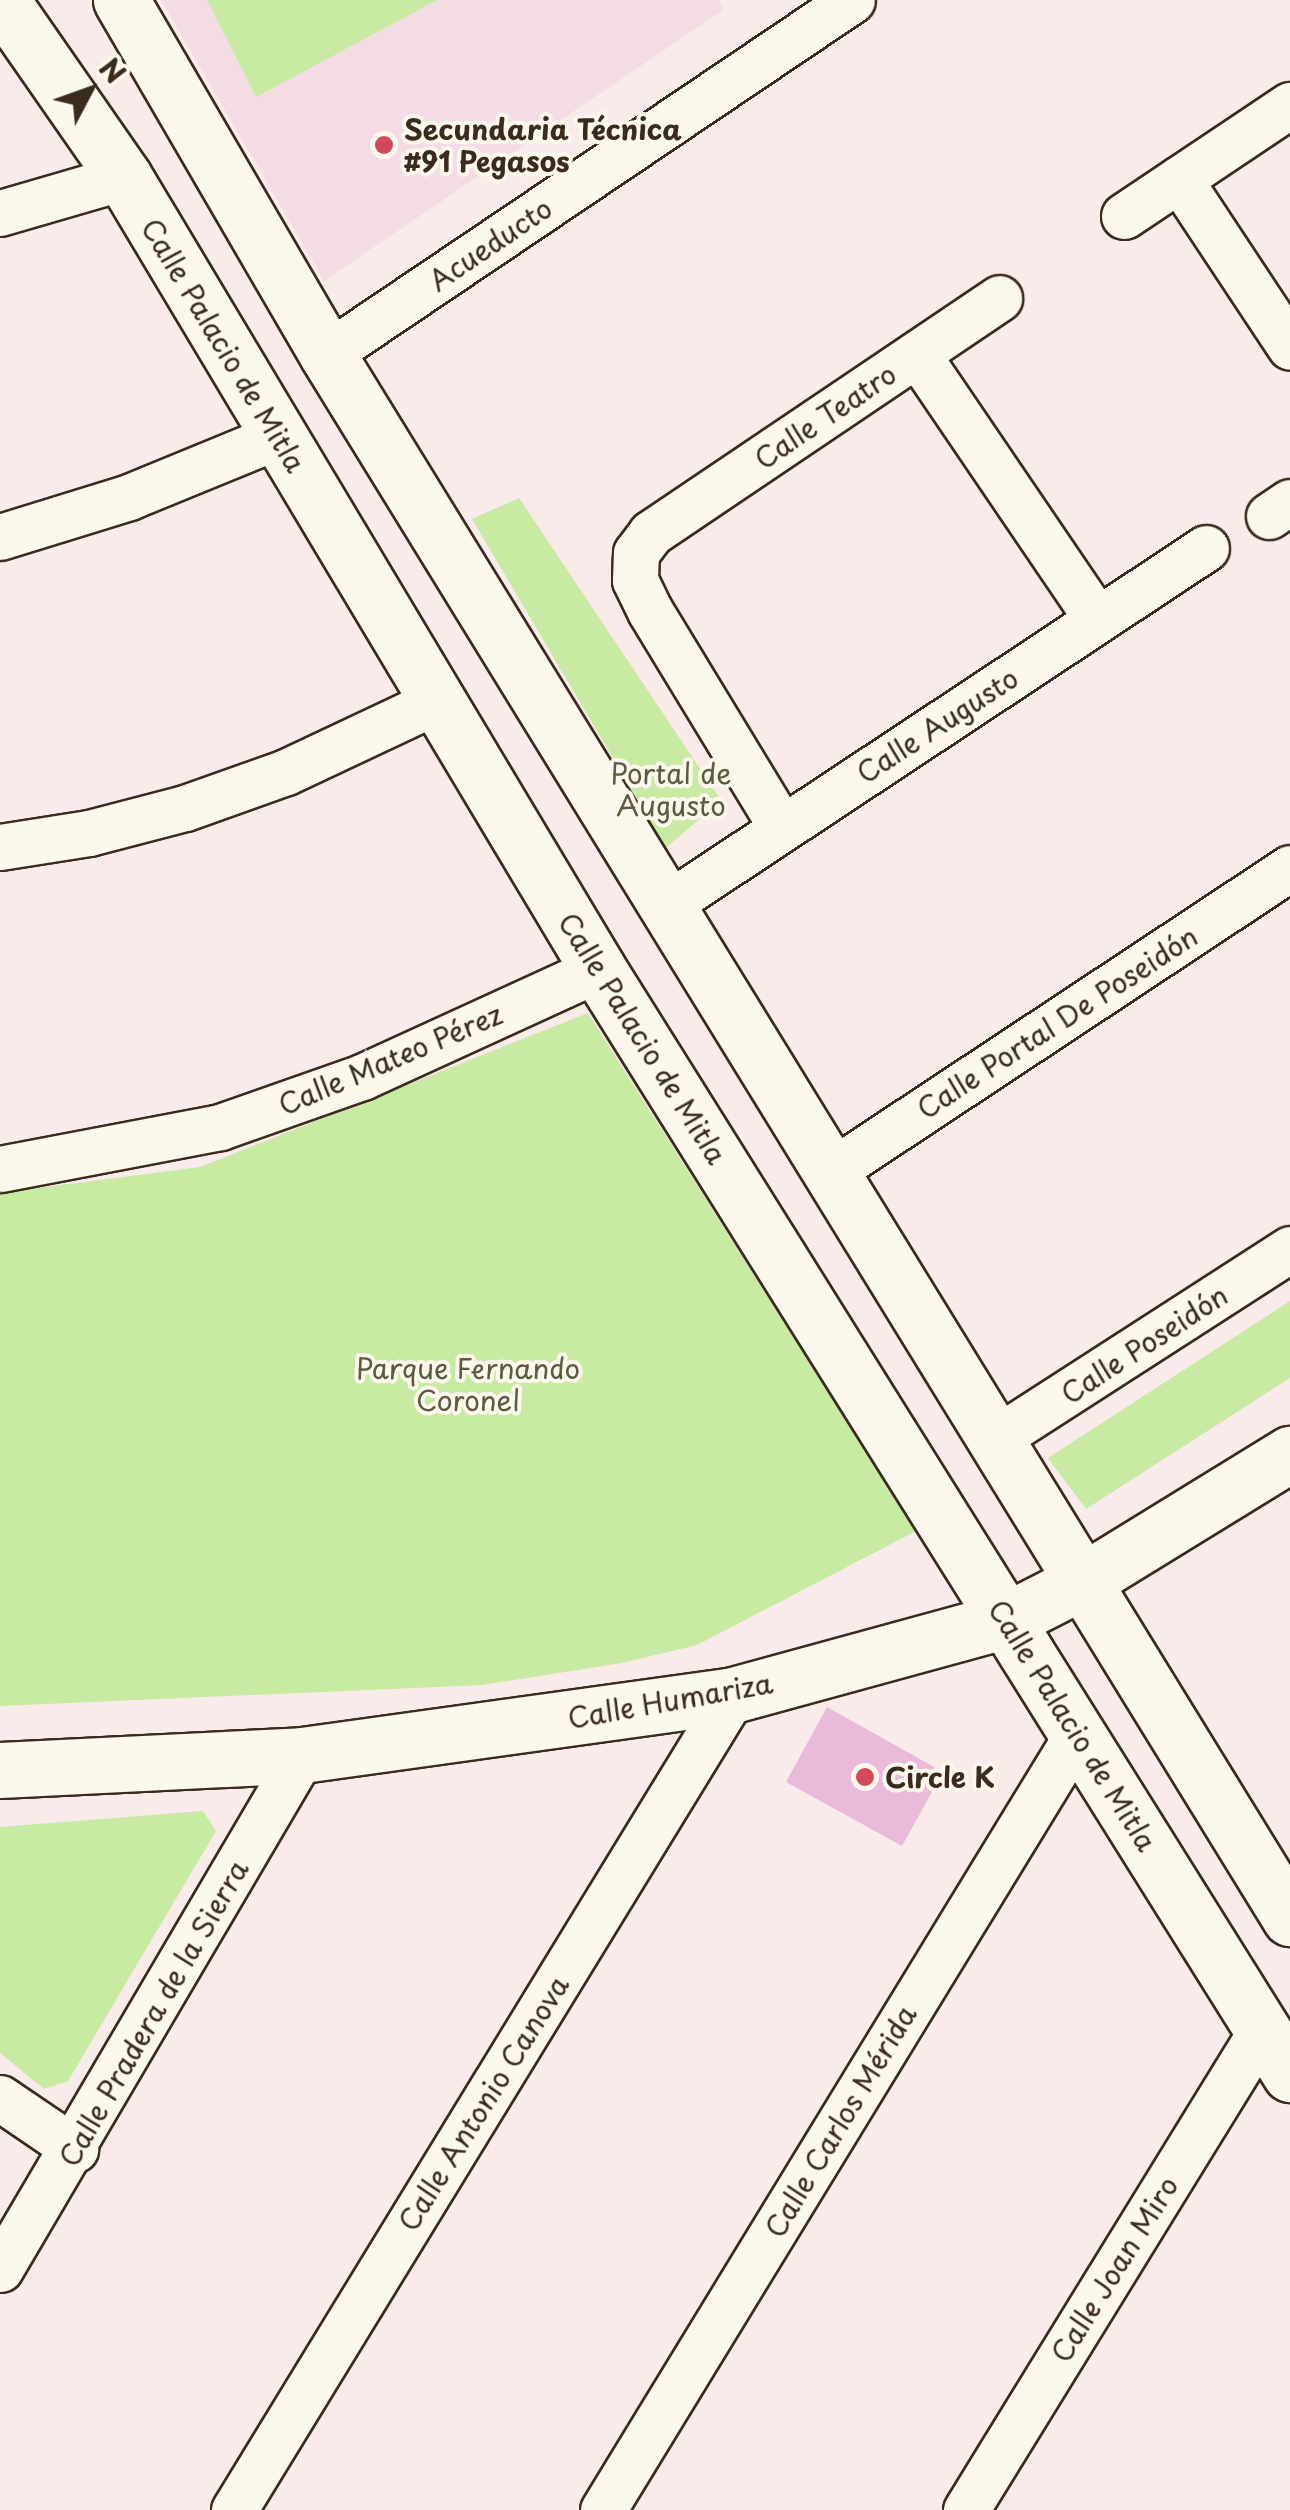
<!DOCTYPE html>
<meta charset="utf-8">
<style>
body{margin:0}
#map{position:relative;width:1290px;height:2510px;overflow:hidden;background:#f8ebe9;font-family:"Playpen Sans",sans-serif}
div>[style]{position:absolute}
.built>*{inset:0;background:#f4dce5}
.green>*{inset:0;background:#c8eaa3}
.building>*{inset:0;background:#eabadb}
.roads{filter:drop-shadow(2px 0 #3b2a1e) drop-shadow(-2px 0 #3b2a1e) drop-shadow(0 2px #3b2a1e) drop-shadow(0 -2px #3b2a1e)}
.minor>*{height:45px;margin:-22.5px;padding:0 22.5px;transform-origin:22.5px;border-radius:22.5px;background:#fbf7ec}
.tertiary>*{height:55px;margin:-27.5px;padding:0 27.5px;transform-origin:27.5px;border-radius:27.5px;background:#fbf7ec}
.secondary>*{height:55px;margin:-27.5px;padding:0 27.5px;transform-origin:27.5px;border-radius:27.5px;background:#fbf7ec}
.dots>*{width:28px;height:28px;translate:-50% -50%;box-sizing:border-box;border:5px solid #fbf7ec;border-radius:50%}
span{translate:-50% -50%;white-space:nowrap;text-align:center;line-height:1.15;-webkit-text-stroke:8px #fbf7ec;paint-order:stroke}
.poi-label{font-size:28px;color:#3b2a1e;font-weight:700}
.left{translate:0 -50%;text-align:left}
.street-label{font-size:28px;color:#3b2a1e}
.park-label{font-size:28px;color:#5e5a3f}
.north{position:absolute;left:40px;top:40px;width:100px;height:100px;-webkit-text-stroke:8px #fbf7ec;paint-order:stroke;rotate:49deg;font-size:28px;font-weight:700;line-height:40px;text-align:center;color:#3b2a1e}
.north::after{content:'';display:block;margin:auto;width:35px;height:45px;background:#3b2a1e;clip-path:polygon(50% 0,100% 100%,50% 72%,0 100%)}
</style>
<div id="map">
<div class="built">
<i style="clip-path:polygon(161px 0,720px 0,723px 10px,324px 281px)"></i>
</div>
<div class="green">
<i style="clip-path:polygon(207px 0,437px 0,256px 97px)"></i>
<i style="clip-path:polygon(519px 498px,721px 800px,666px 848px,472px 519px)"></i>
<i style="clip-path:polygon(588px 1013px,916px 1531px,697px 1645px,622px 1663px,482px 1685px,0 1706px,0 1193px,200px 1167px)"></i>
<i style="clip-path:polygon(1290px 1301px,1290px 1378px,1086px 1509px,1048px 1458px)"></i>
<i style="clip-path:polygon(203px 1811px,216px 1831px,68px 2081px,44px 2089px,0 2053px,0 1827px)"></i>
</div>
<div class="building">
<i style="clip-path:polygon(827px 1707px,943px 1772px,902px 1846px,786px 1782px)"></i>
</div>
<div class="roads">
<div class="minor">
<i style="left:1179px;top:179px;width:201px;rotate:56.5deg"></i>
<i style="left:0;top:213px;width:129px;rotate:-16.2deg"></i>
<i style="left:1124px;top:216px;width:200px;rotate:-33.8deg"></i>
<i style="left:327px;top:354px;width:633px;rotate:-33.99deg"></i>
<i style="left:917px;top:354px;width:320px;rotate:55.8deg"></i>
<i style="left:1269px;top:516px;width:25px;rotate:-34deg"></i>
<i style="left:0;top:537px;width:135px;rotate:-17.2deg"></i>
<i style="left:129px;top:497px;width:161px;rotate:-22.3deg"></i>
<i style="left:782px;top:828px;width:254px;rotate:-121.3deg"></i>
<i style="left:650px;top:611px;width:34px;rotate:-116deg"></i>
<i style="left:635px;top:580px;width:27px;rotate:-88deg"></i>
<i style="left:636px;top:553px;width:25px;rotate:-53deg"></i>
<i style="left:651px;top:533px;width:420px;rotate:-34deg"></i>
<i style="left:0;top:847px;width:90px;rotate:-8.9deg"></i>
<i style="left:89px;top:833px;width:99px;rotate:-14.6deg"></i>
<i style="left:185px;top:808px;width:107px;rotate:-19.6deg"></i>
<i style="left:286px;top:772px;width:165px;rotate:-25.2deg"></i>
<i style="left:668px;top:904px;width:645px;rotate:-33.49deg"></i>
<i style="left:0;top:1169px;width:224px;rotate:-10.8deg"></i>
<i style="left:220px;top:1127px;width:151px;rotate:-19.4deg"></i>
<i style="left:362px;top:1077px;width:260px;rotate:-24.6deg"></i>
<i style="left:832px;top:1171px;width:549px;rotate:-33.49deg"></i>
<i style="left:997px;top:1438px;width:349px;rotate:-32.8deg"></i>
<i style="left:0;top:2098px;width:91px;rotate:34.2deg"></i>
<i style="left:0;top:2269px;width:596px;rotate:-59.56deg"></i>
<i style="left:234px;top:2510px;width:956px;rotate:-58.52deg"></i>
<i style="left:603px;top:2510px;width:911px;rotate:-58.56deg"></i>
<i style="left:966px;top:2510px;width:566px;rotate:-58.36deg"></i>
</div>
<div class="tertiary">
<i style="left:0;top:1770px;width:302px;rotate:-2.8deg"></i>
<i style="left:302px;top:1755px;width:435px;rotate:-7.9deg"></i>
<i style="left:733px;top:1695px;width:284px;rotate:-15.3deg"></i>
<i style="left:1007px;top:1620px;width:88px;rotate:-27.1deg"></i>
<i style="left:1085px;top:1580px;width:241px;rotate:-31.6deg"></i>
</div>
<div class="secondary">
<i style="left:1px;top:0;width:216px;rotate:55.2deg"></i>
<i style="left:124px;top:177px;width:923px;rotate:59.1deg"></i>
<i style="left:598px;top:969px;width:1304px;rotate:57.94deg"></i>
<i style="left:121px;top:0;width:410px;rotate:59.8deg"></i>
<i style="left:327px;top:354px;width:1837px;rotate:58.38deg"></i>
</div>
</div>
<div class="dots">
<i style="left:384px;top:145px;background:#d1495b"></i>
<i style="left:865px;top:1777px;background:#d1495b"></i>
</div>
<div class="poi-label">
<span class="left" style="left:404px;top:145px">Secundaria Técnica<br>#91 Pegasos</span>
<span class="left" style="left:885px;top:1777px">Circle K</span>
</div>
<div class="street-label">
<span style="left:490px;top:244px;rotate:-34deg">Acueducto</span>
<span style="left:224px;top:345px;rotate:59deg">Calle Palacio de Mitla</span>
<span style="left:825px;top:416px;rotate:-34deg">Calle Teatro</span>
<span style="left:937px;top:725px;rotate:-33deg">Calle Augusto</span>
<span style="left:1057px;top:1022px;rotate:-33deg">Calle Portal De Poseidón</span>
<span style="left:643px;top:1038px;rotate:58deg">Calle Palacio de Mitla</span>
<span style="left:390px;top:1059px;rotate:-23deg">Calle Mateo Pérez</span>
<span style="left:1144px;top:1344px;rotate:-33deg">Calle Poseidón</span>
<span style="left:670px;top:1700px;rotate:-10deg">Calle Humariza</span>
<span style="left:1073px;top:1725px;rotate:58deg">Calle Palacio de Mitla</span>
<span style="left:153px;top:2013px;rotate:-60deg">Calle Pradera de la Sierra</span>
<span style="left:483px;top:2103px;rotate:-58deg">Calle Antonio Canova</span>
<span style="left:840px;top:2121px;rotate:-59deg">Calle Carlos Mérida</span>
<span style="left:1114px;top:2269px;rotate:-58deg">Calle Joan Miro</span>
</div>
<div class="park-label">
<span style="left:671px;top:789px">Portal de<br>Augusto</span>
<span style="left:468px;top:1384px">Parque Fernando<br>Coronel</span>
</div>
<div class="north">N</div>
</div>
